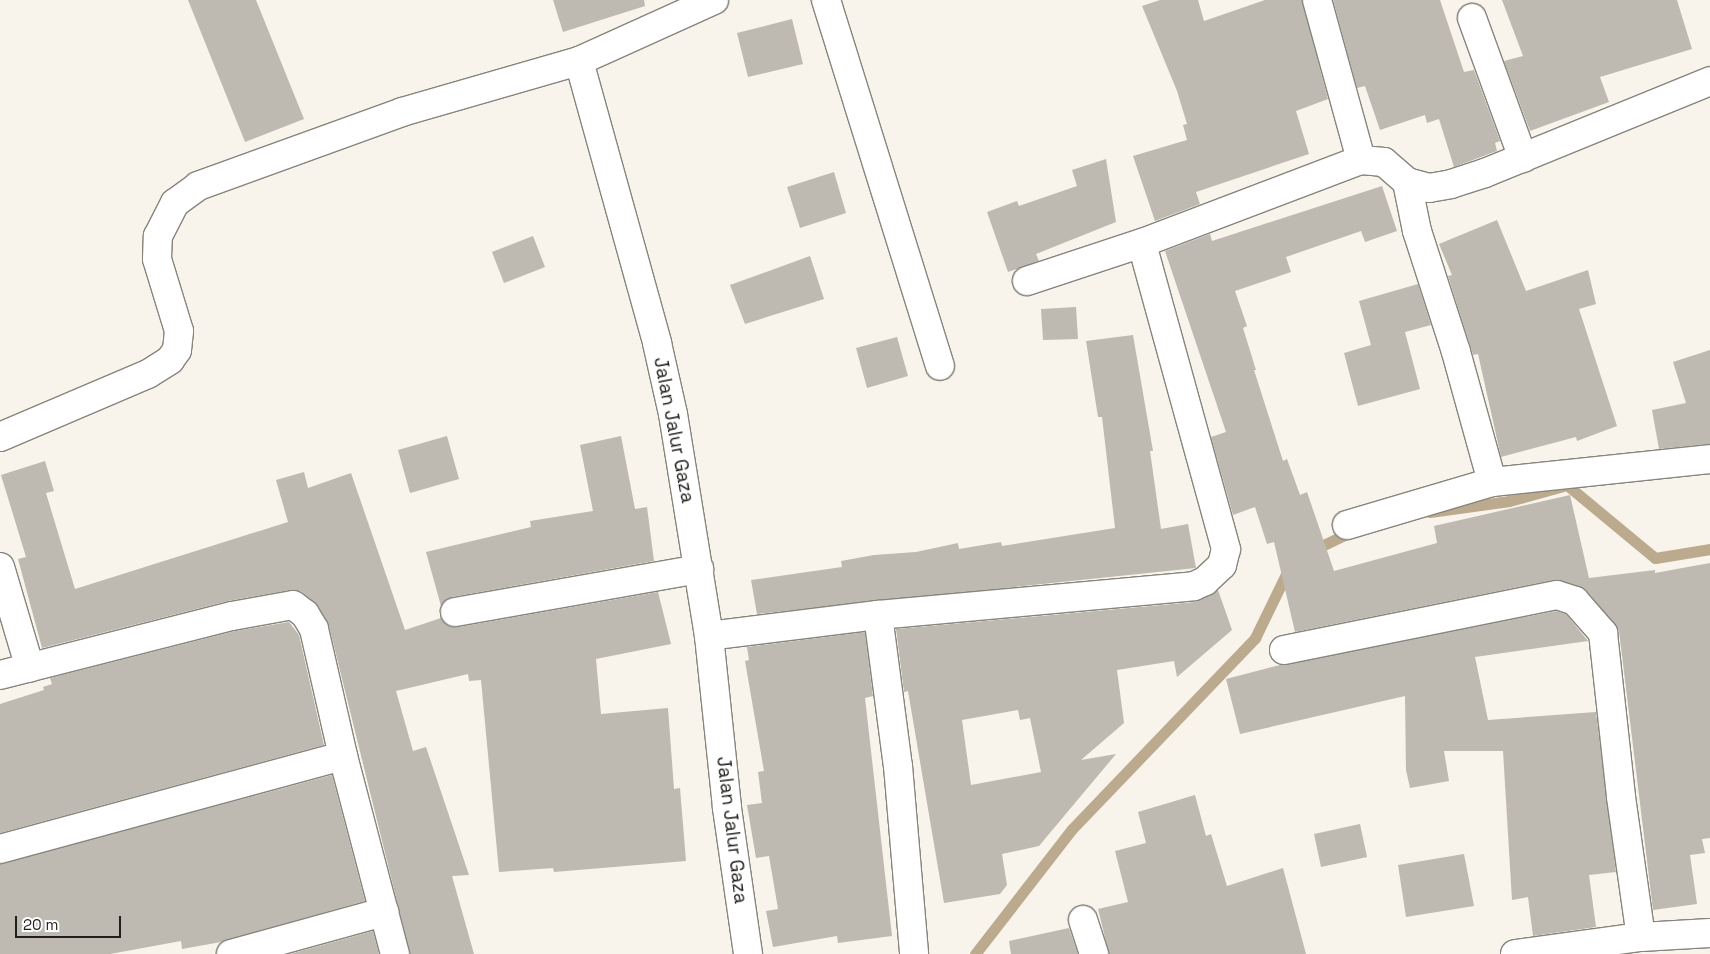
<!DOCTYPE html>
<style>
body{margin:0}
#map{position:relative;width:1710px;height:954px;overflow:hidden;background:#f8f3eb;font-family:"Space Grotesk",sans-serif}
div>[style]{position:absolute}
.stream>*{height:11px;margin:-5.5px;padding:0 5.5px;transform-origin:5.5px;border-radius:5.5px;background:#bbaa8d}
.building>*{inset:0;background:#beb9b1}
.roads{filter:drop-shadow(1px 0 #88847d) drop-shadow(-1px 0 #88847d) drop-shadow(0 1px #88847d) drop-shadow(0 -1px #88847d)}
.minor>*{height:28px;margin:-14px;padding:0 14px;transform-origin:14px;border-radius:14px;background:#fff}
span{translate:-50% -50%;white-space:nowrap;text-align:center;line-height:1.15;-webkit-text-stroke:4.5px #fff;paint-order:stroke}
.street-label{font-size:19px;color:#211f1c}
.scale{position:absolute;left:15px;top:916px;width:106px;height:22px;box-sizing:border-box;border:2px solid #211f1c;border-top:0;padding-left:6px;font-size:15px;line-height:18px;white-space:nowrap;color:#211f1c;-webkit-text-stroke:4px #fff;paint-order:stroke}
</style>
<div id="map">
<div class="stream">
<i style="left:1430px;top:512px;width:80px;rotate:-7.9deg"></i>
<i style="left:1509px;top:501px;width:60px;rotate:-15.4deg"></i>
<i style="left:1567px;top:485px;width:114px;rotate:39.7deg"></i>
<i style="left:1655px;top:558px;width:56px;rotate:-9.3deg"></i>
<i style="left:1313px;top:550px;width:47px;rotate:-25.5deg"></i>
<i style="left:975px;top:954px;width:158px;rotate:-52.2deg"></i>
<i style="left:1072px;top:829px;width:265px;rotate:-46.2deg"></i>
<i style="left:1255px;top:638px;width:78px;rotate:-64.1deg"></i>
</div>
<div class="building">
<i style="clip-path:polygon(188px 0,256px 0,304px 119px,245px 142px)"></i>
<i style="clip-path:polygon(553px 0,644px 0,645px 6px,563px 32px)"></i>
<i style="clip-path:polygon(1160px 0,1198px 0,1204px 21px,1265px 0,1302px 0,1328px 99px,1296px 111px,1309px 154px,1196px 192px,1200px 204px,1155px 221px,1133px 156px,1187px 140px,1183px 125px,1187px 124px,1177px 91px,1142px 6px)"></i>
<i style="clip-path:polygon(1333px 0,1440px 0,1464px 72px,1474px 70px,1500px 141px,1495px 143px,1497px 151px,1454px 167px,1439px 119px,1427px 123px,1425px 115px,1380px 130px,1365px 86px,1357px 88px)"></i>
<i style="clip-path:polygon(1502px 0,1677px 0,1692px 49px,1600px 77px,1609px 102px,1530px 131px,1504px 61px,1523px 56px)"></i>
<i style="clip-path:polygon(792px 19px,803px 64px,748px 77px,737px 33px)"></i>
<i style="clip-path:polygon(1106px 159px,1116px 222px,1036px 254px,1039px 261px,1008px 272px,987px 212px,1017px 201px,1019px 206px,1077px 186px,1072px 170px)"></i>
<i style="clip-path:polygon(834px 172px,846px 213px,800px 228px,787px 187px)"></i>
<i style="clip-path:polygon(1382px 186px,1397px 231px,1365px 242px,1361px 231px,1286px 257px,1291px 272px,1235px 291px,1247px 326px,1243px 328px,1256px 370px,1254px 370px,1283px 461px,1287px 459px,1300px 495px,1307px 492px,1334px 571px,1437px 543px,1434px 526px,1570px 495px,1589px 578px,1655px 570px,1655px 573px,1710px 563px,1710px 838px,1702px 839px,1705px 853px,1690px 855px,1697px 904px,1653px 910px,1619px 631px,1586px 590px,1554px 580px,1295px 632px,1274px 542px,1267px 544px,1255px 507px,1233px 515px,1211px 437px,1226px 432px,1165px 251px,1210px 234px,1212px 241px)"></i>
<i style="clip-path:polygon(1497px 220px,1526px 291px,1588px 270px,1596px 304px,1579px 309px,1617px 426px,1577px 441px,1576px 437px,1501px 457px,1478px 354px,1473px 355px,1448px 276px,1452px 275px,1439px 244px)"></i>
<i style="clip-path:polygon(533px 236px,545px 267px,504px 283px,492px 252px)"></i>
<i style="clip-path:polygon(810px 256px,824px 299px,745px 324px,730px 285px)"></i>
<i style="clip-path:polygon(1418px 284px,1431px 325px,1405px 332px,1420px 389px,1358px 406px,1344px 353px,1371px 345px,1359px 301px)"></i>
<i style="clip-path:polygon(1076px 307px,1078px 339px,1043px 340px,1041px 309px)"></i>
<i style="clip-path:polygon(1133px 335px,1153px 451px,1150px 451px,1161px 529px,1188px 524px,1196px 568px,757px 614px,751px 580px,842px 567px,841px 561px,874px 555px,916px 552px,958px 543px,959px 549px,1001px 542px,1002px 546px,1115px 528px,1102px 417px,1098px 417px,1086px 341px)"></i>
<i style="clip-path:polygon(897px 337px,908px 376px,867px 388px,856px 348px)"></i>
<i style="clip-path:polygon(1710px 350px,1710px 444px,1659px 449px,1652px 410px,1686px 403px,1673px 362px)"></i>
<i style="clip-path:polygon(447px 436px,459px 479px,410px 493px,398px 450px)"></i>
<i style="clip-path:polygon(621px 436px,635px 509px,647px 507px,654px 561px,452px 597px,441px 606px,426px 552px,531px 527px,530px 521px,593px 511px,580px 445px)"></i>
<i style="clip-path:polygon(45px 461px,54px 491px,46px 493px,75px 589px,288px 522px,276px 480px,304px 472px,308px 488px,351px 473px,405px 630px,441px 618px,449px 626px,458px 627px,658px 592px,671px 644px,596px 659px,601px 714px,668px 708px,674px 789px,680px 788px,686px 861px,554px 872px,553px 868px,499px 872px,481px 680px,469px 681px,468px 674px,396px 691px,413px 751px,426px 747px,469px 875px,452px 876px,474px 954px,410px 954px,329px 626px,318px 606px,302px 592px,290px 590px,228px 601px,42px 648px,18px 559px,26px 557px,1px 475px)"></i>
<i style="clip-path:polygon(evenodd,1218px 590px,1232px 630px,1177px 677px,1174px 661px,1117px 670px,1124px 723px,1081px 760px,1116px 754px,1039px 846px,1002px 854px,1007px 885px,1000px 894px,944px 903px,908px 691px,904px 692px,896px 629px,1195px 602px,1218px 590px,1018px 710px,1020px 720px,1030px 718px,1041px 772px,971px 785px,962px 720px,1018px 710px)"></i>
<i style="clip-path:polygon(1556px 611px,1566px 614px,1588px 641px,1475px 657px,1488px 720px,1596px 712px,1616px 872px,1589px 875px,1596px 927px,1533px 936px,1528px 897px,1512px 900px,1503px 751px,1444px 751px,1449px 781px,1410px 788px,1406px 770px,1405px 696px,1240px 734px,1226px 679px,1280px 665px)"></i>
<i style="clip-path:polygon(289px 622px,299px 635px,324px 745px,0 833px,0 704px,44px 690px,43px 687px,52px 684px,50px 678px,235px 631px)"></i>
<i style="clip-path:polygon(865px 632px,873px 696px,865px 698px,892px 936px,838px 943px,837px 936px,773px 947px,766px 911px,778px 909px,769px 856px,756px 858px,747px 805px,762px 803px,758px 772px,764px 771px,745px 661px,749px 660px,747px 647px)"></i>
<i style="clip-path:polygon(332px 775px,365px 901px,221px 942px,182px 949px,181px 941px,110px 954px,0 954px,0 864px)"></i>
<i style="clip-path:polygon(1195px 795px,1206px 836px,1211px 834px,1227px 886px,1283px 868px,1306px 954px,1109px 954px,1098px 909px,1128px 902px,1115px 851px,1146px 843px,1138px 812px)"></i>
<i style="clip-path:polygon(1360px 824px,1367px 857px,1321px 867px,1314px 834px)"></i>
<i style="clip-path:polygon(1464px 854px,1474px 906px,1406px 917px,1398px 865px)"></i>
<i style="clip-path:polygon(1069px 928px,1078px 954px,1011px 954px,1009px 941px)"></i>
<i style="clip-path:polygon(373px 931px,379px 954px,290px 954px)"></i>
</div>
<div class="roads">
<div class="minor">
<i style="left:714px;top:0;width:148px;rotate:155.7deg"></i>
<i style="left:579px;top:61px;width:293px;rotate:74.5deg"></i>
<i style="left:657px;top:343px;width:73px;rotate:77.3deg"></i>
<i style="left:673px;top:414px;width:225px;rotate:80.8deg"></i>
<i style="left:709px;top:636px;width:173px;rotate:84deg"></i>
<i style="left:727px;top:808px;width:148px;rotate:81.8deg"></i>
<i style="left:826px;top:0;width:383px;rotate:72.7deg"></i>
<i style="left:1317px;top:0;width:166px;rotate:74.6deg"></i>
<i style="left:1472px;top:18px;width:149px;rotate:70deg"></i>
<i style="left:1407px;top:182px;width:50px;rotate:78.5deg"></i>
<i style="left:1417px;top:231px;width:127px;rotate:72.1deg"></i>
<i style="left:1456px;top:352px;width:135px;rotate:74.5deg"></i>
<i style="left:1027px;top:281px;width:121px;rotate:-18.3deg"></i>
<i style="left:0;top:437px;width:161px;rotate:-23.1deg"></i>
<i style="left:148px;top:374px;width:26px;rotate:-32deg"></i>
<i style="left:170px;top:360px;width:12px;rotate:-55deg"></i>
<i style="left:177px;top:350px;width:19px;rotate:-84deg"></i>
<i style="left:179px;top:331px;width:75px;rotate:-107deg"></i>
<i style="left:157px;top:259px;width:23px;rotate:-88deg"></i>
<i style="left:158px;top:236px;width:37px;rotate:-63deg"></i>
<i style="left:175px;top:203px;width:29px;rotate:-36deg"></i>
<i style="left:198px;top:186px;width:217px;rotate:-19.9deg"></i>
<i style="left:402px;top:112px;width:184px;rotate:-16.1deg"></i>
<i style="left:1347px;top:525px;width:151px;rotate:-16.5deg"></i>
<i style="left:1492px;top:482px;width:219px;rotate:-6deg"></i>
<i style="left:0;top:567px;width:105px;rotate:73.5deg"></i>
<i style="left:455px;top:612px;width:248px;rotate:-10deg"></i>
<i style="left:878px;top:615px;width:152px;rotate:82.5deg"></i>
<i style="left:898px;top:766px;width:189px;rotate:85.1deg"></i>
<i style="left:709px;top:636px;width:170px;rotate:-7.1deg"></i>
<i style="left:878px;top:615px;width:317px;rotate:-5.2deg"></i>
<i style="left:1194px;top:586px;width:12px;rotate:-24deg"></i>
<i style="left:1205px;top:581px;width:23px;rotate:-43deg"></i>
<i style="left:1222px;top:565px;width:16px;rotate:-76deg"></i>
<i style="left:1226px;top:549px;width:317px;rotate:-105.4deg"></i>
<i style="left:1142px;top:243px;width:234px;rotate:-20.8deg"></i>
<i style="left:1361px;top:160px;width:23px;rotate:5deg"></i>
<i style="left:1384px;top:162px;width:30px;rotate:41deg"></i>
<i style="left:1407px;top:182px;width:23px;rotate:15deg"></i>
<i style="left:1429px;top:188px;width:22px;rotate:-10deg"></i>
<i style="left:1451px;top:184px;width:36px;rotate:-18deg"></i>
<i style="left:1485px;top:173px;width:243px;rotate:-22.2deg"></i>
<i style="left:1284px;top:650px;width:278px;rotate:-11.4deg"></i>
<i style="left:1557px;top:595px;width:19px;rotate:18deg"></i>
<i style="left:1575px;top:601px;width:43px;rotate:48.8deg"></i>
<i style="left:1603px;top:633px;width:165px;rotate:83.7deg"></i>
<i style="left:1621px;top:797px;width:141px;rotate:81.9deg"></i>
<i style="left:0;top:675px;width:239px;rotate:-14.3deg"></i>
<i style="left:232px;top:616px;width:62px;rotate:-10.2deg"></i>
<i style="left:293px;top:605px;width:15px;rotate:37deg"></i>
<i style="left:305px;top:614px;width:17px;rotate:59deg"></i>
<i style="left:314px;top:629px;width:130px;rotate:77.1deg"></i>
<i style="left:343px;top:756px;width:205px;rotate:75.3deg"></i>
<i style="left:0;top:849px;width:355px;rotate:-15.2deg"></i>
<i style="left:1083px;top:920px;width:36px;rotate:72deg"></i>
<i style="left:231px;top:954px;width:159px;rotate:-15.4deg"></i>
<i style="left:1515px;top:954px;width:127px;rotate:-7.7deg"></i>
<i style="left:1641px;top:937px;width:69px;rotate:-3.3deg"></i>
</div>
</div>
<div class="street-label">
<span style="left:674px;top:430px;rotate:79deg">Jalan Jalur Gaza</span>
<span style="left:732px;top:830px;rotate:83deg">Jalan Jalur Gaza</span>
</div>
<div class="scale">20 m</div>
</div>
